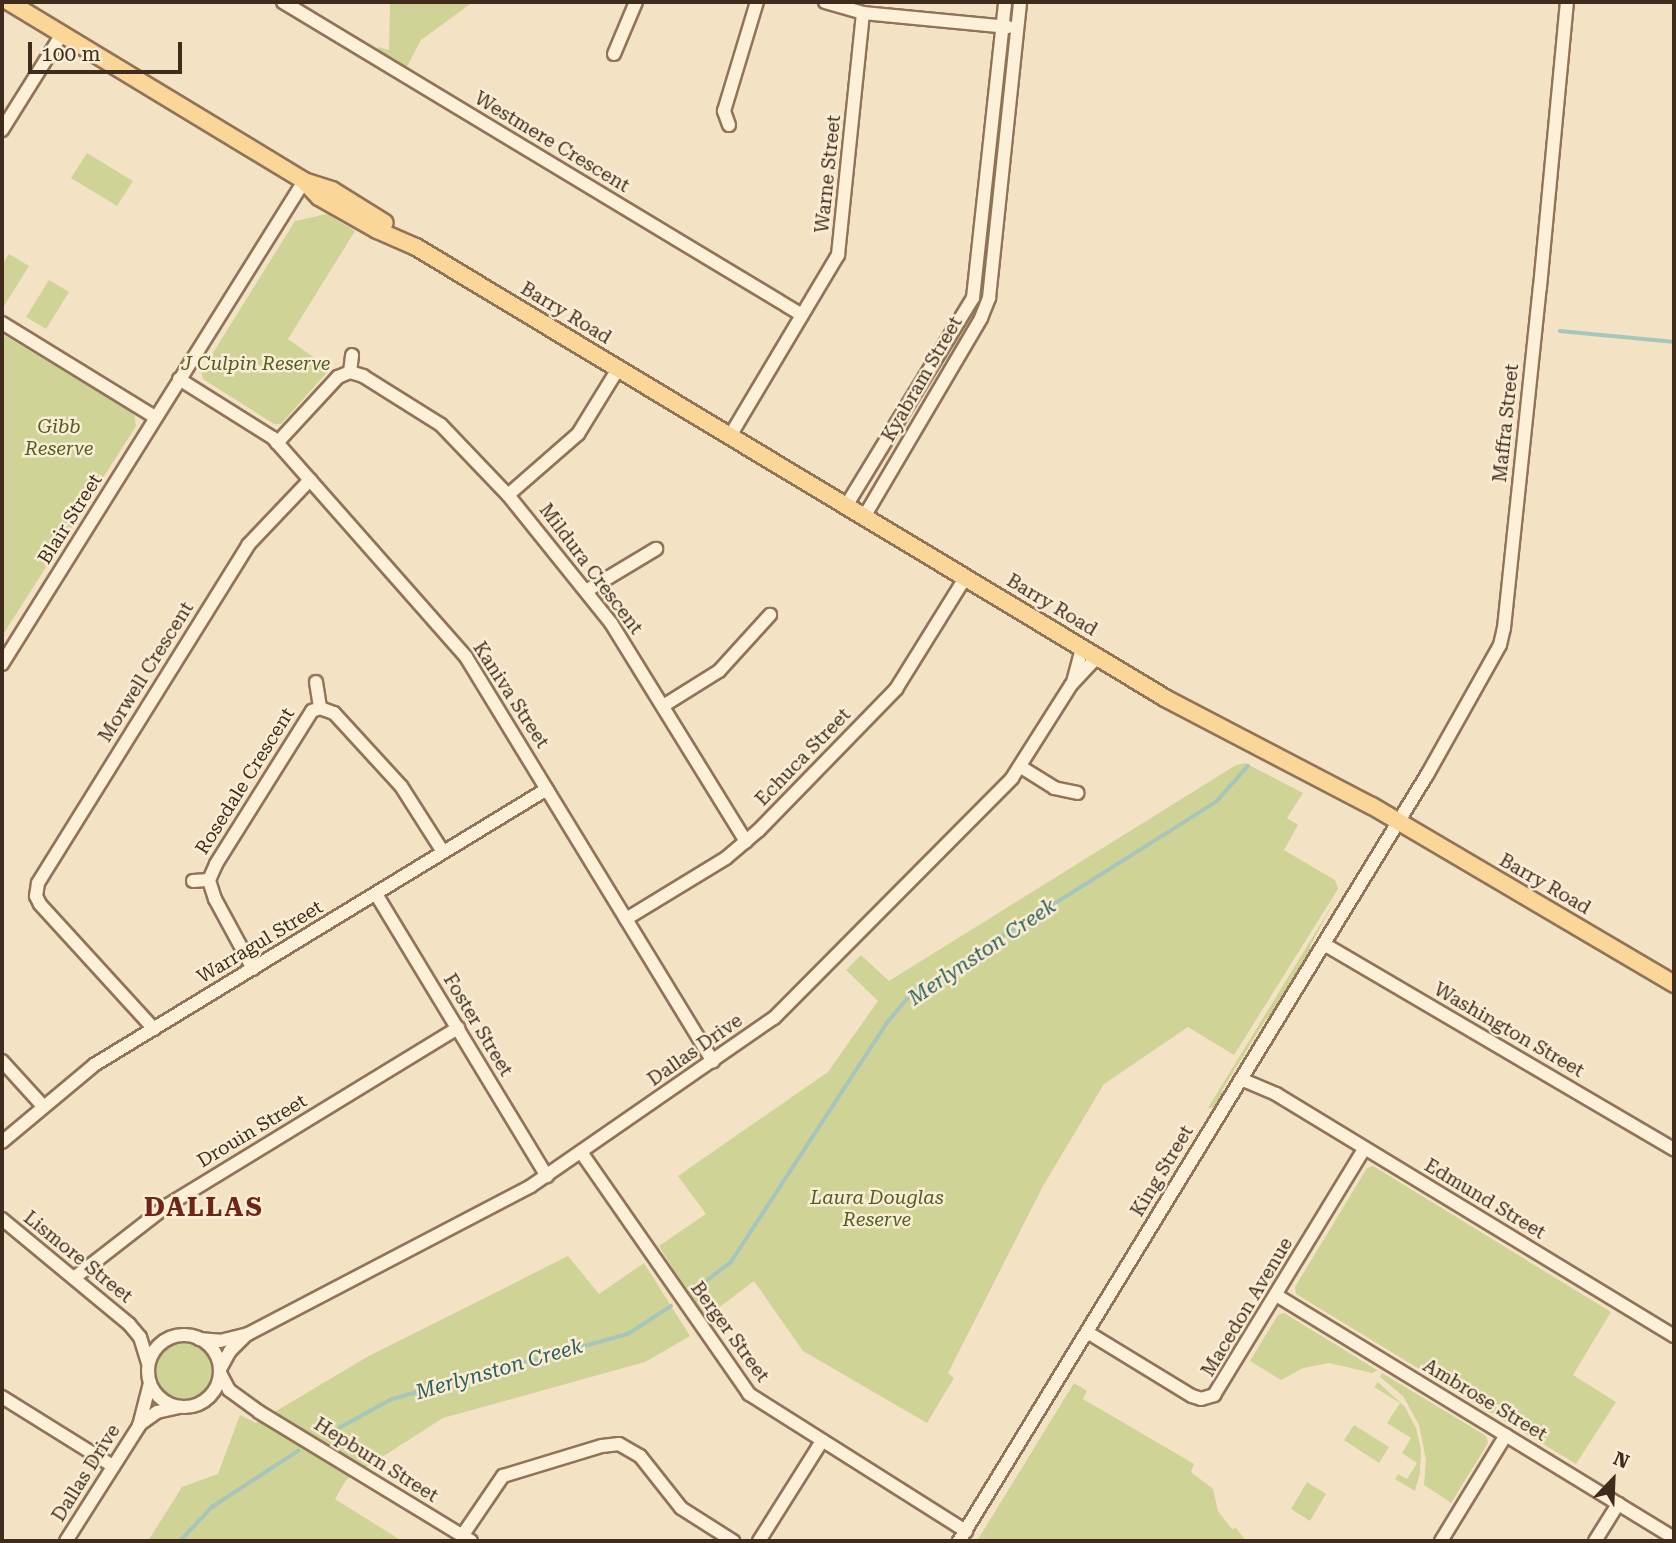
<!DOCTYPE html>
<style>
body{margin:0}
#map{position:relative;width:1676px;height:1543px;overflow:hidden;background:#f3e3c4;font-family:"Roboto Serif",serif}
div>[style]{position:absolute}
.green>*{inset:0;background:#cfd396}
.round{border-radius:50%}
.stream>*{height:3.5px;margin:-1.75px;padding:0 1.75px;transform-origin:1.75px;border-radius:1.75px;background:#a6c6bb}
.roads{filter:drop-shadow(2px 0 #917358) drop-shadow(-2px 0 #917358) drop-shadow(0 2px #917358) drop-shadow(0 -2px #917358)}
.minor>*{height:12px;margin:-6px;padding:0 6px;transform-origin:6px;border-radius:6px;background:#fdf0d9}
.minor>.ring{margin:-6px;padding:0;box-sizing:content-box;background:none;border:12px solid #fdf0d9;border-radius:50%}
.major>*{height:16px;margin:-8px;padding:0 8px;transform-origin:8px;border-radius:8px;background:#fad698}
span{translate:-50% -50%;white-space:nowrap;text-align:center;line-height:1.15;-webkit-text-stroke:5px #faedd5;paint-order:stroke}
.street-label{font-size:19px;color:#3f2c1d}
.park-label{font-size:19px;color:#525e21;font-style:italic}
.water-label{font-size:21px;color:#2b605a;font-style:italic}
.district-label{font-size:26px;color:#712517;font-weight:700;letter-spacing:2px}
.frame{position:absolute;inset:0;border:4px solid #3f2c1d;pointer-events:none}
.north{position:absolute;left:1578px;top:1445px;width:70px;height:70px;-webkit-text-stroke:5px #faedd5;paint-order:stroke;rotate:23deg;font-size:19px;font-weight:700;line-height:28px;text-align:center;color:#3f2c1d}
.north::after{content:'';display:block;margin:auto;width:24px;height:32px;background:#3f2c1d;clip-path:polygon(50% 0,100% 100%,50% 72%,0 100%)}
.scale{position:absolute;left:28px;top:42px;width:154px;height:32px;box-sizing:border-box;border:4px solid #3f2c1d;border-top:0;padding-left:9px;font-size:21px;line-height:24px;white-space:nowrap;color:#3f2c1d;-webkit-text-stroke:5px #faedd5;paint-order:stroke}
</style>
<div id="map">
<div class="green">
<i style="clip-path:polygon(390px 2px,473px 2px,421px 40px,404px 72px,374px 55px,378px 47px,389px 50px)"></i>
<i style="clip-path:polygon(87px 153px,133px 181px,117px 206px,71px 178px)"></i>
<i style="clip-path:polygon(327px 214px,355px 231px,288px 339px,330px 369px,281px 424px,274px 424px,203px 379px,201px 372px,295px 221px)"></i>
<i style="clip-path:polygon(9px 254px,29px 266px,4px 306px,2px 265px)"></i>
<i style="clip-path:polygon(49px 280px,69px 292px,46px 329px,26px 317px)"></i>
<i style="clip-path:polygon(2px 334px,134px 413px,136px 426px,2px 636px)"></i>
<i style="clip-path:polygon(1245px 763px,1303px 793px,1287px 818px,1298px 825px,1284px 850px,1335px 880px,1338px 889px,1234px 1055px,1188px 1027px,1104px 1084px,1043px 1186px,948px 1373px,954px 1378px,927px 1423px,803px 1351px,754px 1281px,704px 1319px,659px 1246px,706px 1214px,678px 1176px,828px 1072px,878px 1001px,846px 970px,861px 955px,889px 981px,1236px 765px)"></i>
<i style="clip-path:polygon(1334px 902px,1310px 946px,1311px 951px,1271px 1017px,1266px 1019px,1222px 1090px,1223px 1095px,1215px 1108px,1208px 1108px)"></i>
<i style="clip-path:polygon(1373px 1166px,1611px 1312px,1573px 1375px,1616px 1402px,1576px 1464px,1296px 1294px,1295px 1287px,1367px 1168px)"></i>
<i style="clip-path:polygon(568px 1256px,599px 1294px,644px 1263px,690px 1336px,645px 1362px,443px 1418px,346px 1480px,335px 1499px,402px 1541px,148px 1541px,182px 1487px,218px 1474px,240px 1415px,256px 1423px,367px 1357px)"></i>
<i style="clip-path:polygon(1284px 1313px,1377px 1370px,1376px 1371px,1372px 1373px,1329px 1363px,1303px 1368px,1281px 1380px,1250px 1361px,1278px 1315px)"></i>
<i class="round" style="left:152px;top:1340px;width:64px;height:64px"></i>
<i style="clip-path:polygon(1382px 1373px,1486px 1436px,1488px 1443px,1451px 1503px,1424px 1485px,1426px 1460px,1419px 1425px,1403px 1396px,1380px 1377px)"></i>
<i style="clip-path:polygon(1378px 1382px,1405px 1407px,1416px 1428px,1421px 1450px,1420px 1473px,1415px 1491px,1395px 1479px,1398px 1474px,1407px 1479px,1417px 1463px,1402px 1453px,1411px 1438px,1387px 1423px,1400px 1403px,1374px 1387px)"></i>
<i style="clip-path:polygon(1074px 1383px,1087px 1391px,1083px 1399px,1194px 1464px,1191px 1472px,1213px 1489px,1218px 1511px,1232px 1529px,1236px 1528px,1246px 1541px,977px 1541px)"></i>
<i style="clip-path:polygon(1354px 1425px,1389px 1447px,1379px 1463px,1344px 1440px)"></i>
<i style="clip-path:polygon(1307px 1482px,1326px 1494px,1310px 1521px,1291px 1509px)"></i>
</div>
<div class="stream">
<i style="left:1560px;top:331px;width:115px;rotate:5.5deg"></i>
<i style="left:693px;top:1291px;width:48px;rotate:-37.3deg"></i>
<i style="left:731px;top:1262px;width:284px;rotate:-56.9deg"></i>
<i style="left:886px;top:1024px;width:39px;rotate:-50deg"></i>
<i style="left:911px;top:994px;width:360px;rotate:-32.2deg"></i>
<i style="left:1216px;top:802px;width:48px;rotate:-48.4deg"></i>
<i style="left:328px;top:1434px;width:73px;rotate:-28.7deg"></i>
<i style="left:392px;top:1399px;width:245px;rotate:-15.4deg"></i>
<i style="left:628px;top:1334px;width:51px;rotate:-33.1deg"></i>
<i style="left:180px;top:1541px;width:47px;rotate:-46.7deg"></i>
<i style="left:212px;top:1507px;width:103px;rotate:-33.1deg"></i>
</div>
<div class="roads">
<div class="minor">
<i style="left:283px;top:2px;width:606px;rotate:31.09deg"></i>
<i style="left:825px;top:2px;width:40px;rotate:16deg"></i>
<i style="left:863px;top:13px;width:146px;rotate:5.5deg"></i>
<i style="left:614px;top:54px;width:56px;rotate:-67.1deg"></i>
<i style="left:729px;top:125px;width:15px;rotate:-110deg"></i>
<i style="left:724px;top:111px;width:114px;rotate:-73.2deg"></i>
<i style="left:2px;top:130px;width:113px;rotate:-58deg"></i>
<i style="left:2px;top:323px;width:180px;rotate:31.6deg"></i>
<i style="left:350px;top:372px;width:17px;rotate:-83deg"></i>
<i style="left:179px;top:379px;width:111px;rotate:32.1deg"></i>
<i style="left:273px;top:438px;width:292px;rotate:48.6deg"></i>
<i style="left:466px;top:657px;width:474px;rotate:58.6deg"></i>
<i style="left:730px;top:436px;width:211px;rotate:-59.2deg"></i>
<i style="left:838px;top:255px;width:243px;rotate:-84.1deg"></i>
<i style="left:277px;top:443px;width:90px;rotate:-47.3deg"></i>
<i style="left:338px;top:377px;width:13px;rotate:-23deg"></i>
<i style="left:350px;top:372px;width:14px;rotate:17deg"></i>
<i style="left:363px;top:376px;width:92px;rotate:32.1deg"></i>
<i style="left:441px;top:425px;width:97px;rotate:46.3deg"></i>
<i style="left:508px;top:495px;width:164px;rotate:51.2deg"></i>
<i style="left:611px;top:623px;width:257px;rotate:58.3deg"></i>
<i style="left:508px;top:495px;width:93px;rotate:-41.1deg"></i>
<i style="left:578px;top:434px;width:76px;rotate:-58.4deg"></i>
<i style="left:846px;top:506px;width:244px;rotate:-58.6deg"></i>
<i style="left:973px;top:298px;width:298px;rotate:-83.8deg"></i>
<i style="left:864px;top:517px;width:231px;rotate:-59.5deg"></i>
<i style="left:981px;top:318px;width:22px;rotate:-68deg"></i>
<i style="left:989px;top:298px;width:298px;rotate:-84deg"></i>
<i style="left:586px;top:591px;width:82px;rotate:-31deg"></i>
<i style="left:2px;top:664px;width:570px;rotate:-57.98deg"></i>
<i style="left:316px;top:682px;width:26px;rotate:81deg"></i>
<i style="left:1073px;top:682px;width:35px;rotate:-75deg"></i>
<i style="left:663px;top:706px;width:66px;rotate:-32deg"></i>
<i style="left:719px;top:671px;width:76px;rotate:-47.7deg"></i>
<i style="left:1021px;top:767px;width:39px;rotate:32deg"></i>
<i style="left:1054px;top:788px;width:24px;rotate:12deg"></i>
<i style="left:193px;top:881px;width:16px;rotate:-4deg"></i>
<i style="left:376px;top:894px;width:330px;rotate:58.8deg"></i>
<i style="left:626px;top:919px;width:117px;rotate:-31.4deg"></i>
<i style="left:726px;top:858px;width:43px;rotate:-40.3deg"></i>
<i style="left:759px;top:830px;width:197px;rotate:-45.8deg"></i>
<i style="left:896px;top:689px;width:131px;rotate:-58.1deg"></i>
<i style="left:1324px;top:944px;width:406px;rotate:30.4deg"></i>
<i style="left:253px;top:969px;width:80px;rotate:-118.5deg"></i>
<i style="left:215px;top:899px;width:20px;rotate:-108deg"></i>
<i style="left:209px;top:880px;width:17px;rotate:-66deg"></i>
<i style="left:216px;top:864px;width:181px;rotate:-57.9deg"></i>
<i style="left:312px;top:711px;width:9px;rotate:-21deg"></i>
<i style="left:320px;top:708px;width:15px;rotate:20deg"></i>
<i style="left:334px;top:713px;width:99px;rotate:47.5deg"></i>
<i style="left:401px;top:786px;width:78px;rotate:57.5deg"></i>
<i style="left:154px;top:1029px;width:169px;rotate:-132.4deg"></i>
<i style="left:40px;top:904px;width:9px;rotate:-117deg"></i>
<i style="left:36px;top:896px;width:13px;rotate:-81deg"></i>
<i style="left:38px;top:883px;width:398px;rotate:-58.1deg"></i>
<i style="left:248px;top:545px;width:90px;rotate:-46.4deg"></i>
<i style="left:2px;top:1061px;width:61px;rotate:47.7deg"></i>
<i style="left:1241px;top:1079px;width:38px;rotate:23deg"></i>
<i style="left:1276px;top:1094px;width:466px;rotate:31.3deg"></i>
<i style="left:2px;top:1142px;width:120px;rotate:-39.9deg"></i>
<i style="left:94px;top:1065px;width:530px;rotate:-31.35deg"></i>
<i style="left:581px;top:1152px;width:295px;rotate:55.2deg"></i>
<i style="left:749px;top:1394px;width:257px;rotate:32.3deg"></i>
<i style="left:2px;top:1219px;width:165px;rotate:39.6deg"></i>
<i style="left:129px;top:1324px;width:17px;rotate:50deg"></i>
<i style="left:140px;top:1337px;width:27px;rotate:73deg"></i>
<i style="left:74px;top:1278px;width:119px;rotate:-37.8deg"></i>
<i style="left:168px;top:1205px;width:340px;rotate:-31.4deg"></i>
<i style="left:1276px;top:1295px;width:466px;rotate:31.4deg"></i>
<i style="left:1087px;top:1332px;width:123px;rotate:31.4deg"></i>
<i style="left:1192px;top:1396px;width:9px;rotate:18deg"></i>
<i style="left:1201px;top:1399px;width:14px;rotate:-17deg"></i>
<i style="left:1214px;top:1395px;width:289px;rotate:-58.6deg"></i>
<i class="ring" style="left:148px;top:1335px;width:60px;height:60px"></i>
<i style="left:199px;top:1339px;width:21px;rotate:5deg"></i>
<i style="left:220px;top:1341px;width:29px;rotate:-14deg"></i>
<i style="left:248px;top:1334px;width:319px;rotate:-27.6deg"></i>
<i style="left:531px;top:1186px;width:295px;rotate:-34.7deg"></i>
<i style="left:774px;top:1018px;width:338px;rotate:-45.2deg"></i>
<i style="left:1012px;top:778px;width:110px;rotate:-57.6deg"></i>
<i style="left:1071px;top:685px;width:38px;rotate:-47deg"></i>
<i style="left:220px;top:1369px;width:21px;rotate:-61deg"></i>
<i style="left:230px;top:1351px;width:21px;rotate:-45deg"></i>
<i style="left:220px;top:1373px;width:19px;rotate:62deg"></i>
<i style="left:229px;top:1390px;width:37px;rotate:36deg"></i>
<i style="left:259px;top:1412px;width:248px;rotate:31.3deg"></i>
<i style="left:2px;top:1397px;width:131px;rotate:31.9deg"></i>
<i style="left:139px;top:1425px;width:22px;rotate:-36deg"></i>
<i style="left:157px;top:1412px;width:23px;rotate:-13deg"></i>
<i style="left:462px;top:1536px;width:73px;rotate:-55.7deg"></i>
<i style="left:503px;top:1476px;width:103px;rotate:-16.9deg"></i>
<i style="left:602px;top:1446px;width:17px;rotate:-7deg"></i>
<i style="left:619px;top:1444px;width:24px;rotate:30deg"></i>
<i style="left:640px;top:1456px;width:66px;rotate:51.7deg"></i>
<i style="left:681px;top:1508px;width:62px;rotate:32.4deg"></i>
<i style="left:66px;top:1541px;width:136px;rotate:-57.6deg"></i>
<i style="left:139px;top:1426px;width:44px;rotate:-75.7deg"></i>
<i style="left:759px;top:1541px;width:118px;rotate:-57.8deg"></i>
<i style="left:959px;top:1541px;width:898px;rotate:-58.58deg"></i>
<i style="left:1427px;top:775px;width:149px;rotate:-60.7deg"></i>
<i style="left:1500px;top:645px;width:17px;rotate:-77deg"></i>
<i style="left:1504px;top:628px;width:343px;rotate:-84deg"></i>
<i style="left:1540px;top:287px;width:286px;rotate:-84.6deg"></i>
<i style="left:1441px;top:1541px;width:124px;rotate:-58.5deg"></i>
<i style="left:1595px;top:1541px;width:44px;rotate:-58.1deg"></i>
</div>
<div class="major">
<i style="left:9px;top:2px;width:345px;rotate:31.2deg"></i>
<i style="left:304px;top:181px;width:22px;rotate:47deg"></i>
<i style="left:319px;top:197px;width:67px;rotate:29.6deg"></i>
<i style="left:377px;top:230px;width:43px;rotate:23.6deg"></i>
<i style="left:416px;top:247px;width:874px;rotate:31.05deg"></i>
<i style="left:1165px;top:698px;width:233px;rotate:27.6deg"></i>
<i style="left:1372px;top:806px;width:351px;rotate:30.5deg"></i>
<i style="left:304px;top:181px;width:29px;rotate:18deg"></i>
<i style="left:332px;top:190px;width:62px;rotate:31.9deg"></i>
</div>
</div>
<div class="street-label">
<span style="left:552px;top:142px;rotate:31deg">Westmere Crescent</span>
<span style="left:828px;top:174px;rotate:-84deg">Warne Street</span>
<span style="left:566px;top:313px;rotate:31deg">Barry Road</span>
<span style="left:922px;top:379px;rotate:-60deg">Kyabram Street</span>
<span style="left:1506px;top:423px;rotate:-84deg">Maffra Street</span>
<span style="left:70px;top:519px;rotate:-58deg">Blair Street</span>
<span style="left:591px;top:569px;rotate:53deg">Mildura Crescent</span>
<span style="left:1052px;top:605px;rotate:31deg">Barry Road</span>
<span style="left:146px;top:672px;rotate:-58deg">Morwell Crescent</span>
<span style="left:511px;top:695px;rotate:57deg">Kaniva Street</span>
<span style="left:803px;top:757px;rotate:-46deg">Echuca Street</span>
<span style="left:245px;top:781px;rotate:-58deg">Rosedale Crescent</span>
<span style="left:1545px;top:884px;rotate:30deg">Barry Road</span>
<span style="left:260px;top:942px;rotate:-31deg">Warragul Street</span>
<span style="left:478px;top:1025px;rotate:59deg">Foster Street</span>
<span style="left:1509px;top:1030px;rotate:30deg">Washington Street</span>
<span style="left:695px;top:1050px;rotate:-35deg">Dallas Drive</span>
<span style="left:252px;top:1131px;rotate:-31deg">Drouin Street</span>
<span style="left:1162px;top:1171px;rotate:-59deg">King Street</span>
<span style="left:1485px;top:1199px;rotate:31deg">Edmund Street</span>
<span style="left:78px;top:1257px;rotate:39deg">Lismore Street</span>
<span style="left:1247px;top:1307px;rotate:-59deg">Macedon Avenue</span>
<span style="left:730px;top:1332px;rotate:54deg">Berger Street</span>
<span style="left:1485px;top:1400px;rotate:31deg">Ambrose Street</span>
<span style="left:376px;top:1460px;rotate:32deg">Hepburn Street</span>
<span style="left:86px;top:1473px;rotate:-58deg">Dallas Drive</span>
</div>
<div class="park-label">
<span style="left:256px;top:364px">J Culpin Reserve</span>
<span style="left:59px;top:438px">Gibb<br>Reserve</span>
<span style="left:877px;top:1209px">Laura Douglas<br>Reserve</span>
</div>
<div class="water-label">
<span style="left:982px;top:952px;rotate:-34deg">Merlynston Creek</span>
<span style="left:499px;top:1369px;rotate:-16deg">Merlynston Creek</span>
</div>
<div class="district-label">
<span style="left:204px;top:1208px">DALLAS</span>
</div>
<div class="frame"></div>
<div class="north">N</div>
<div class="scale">100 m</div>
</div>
